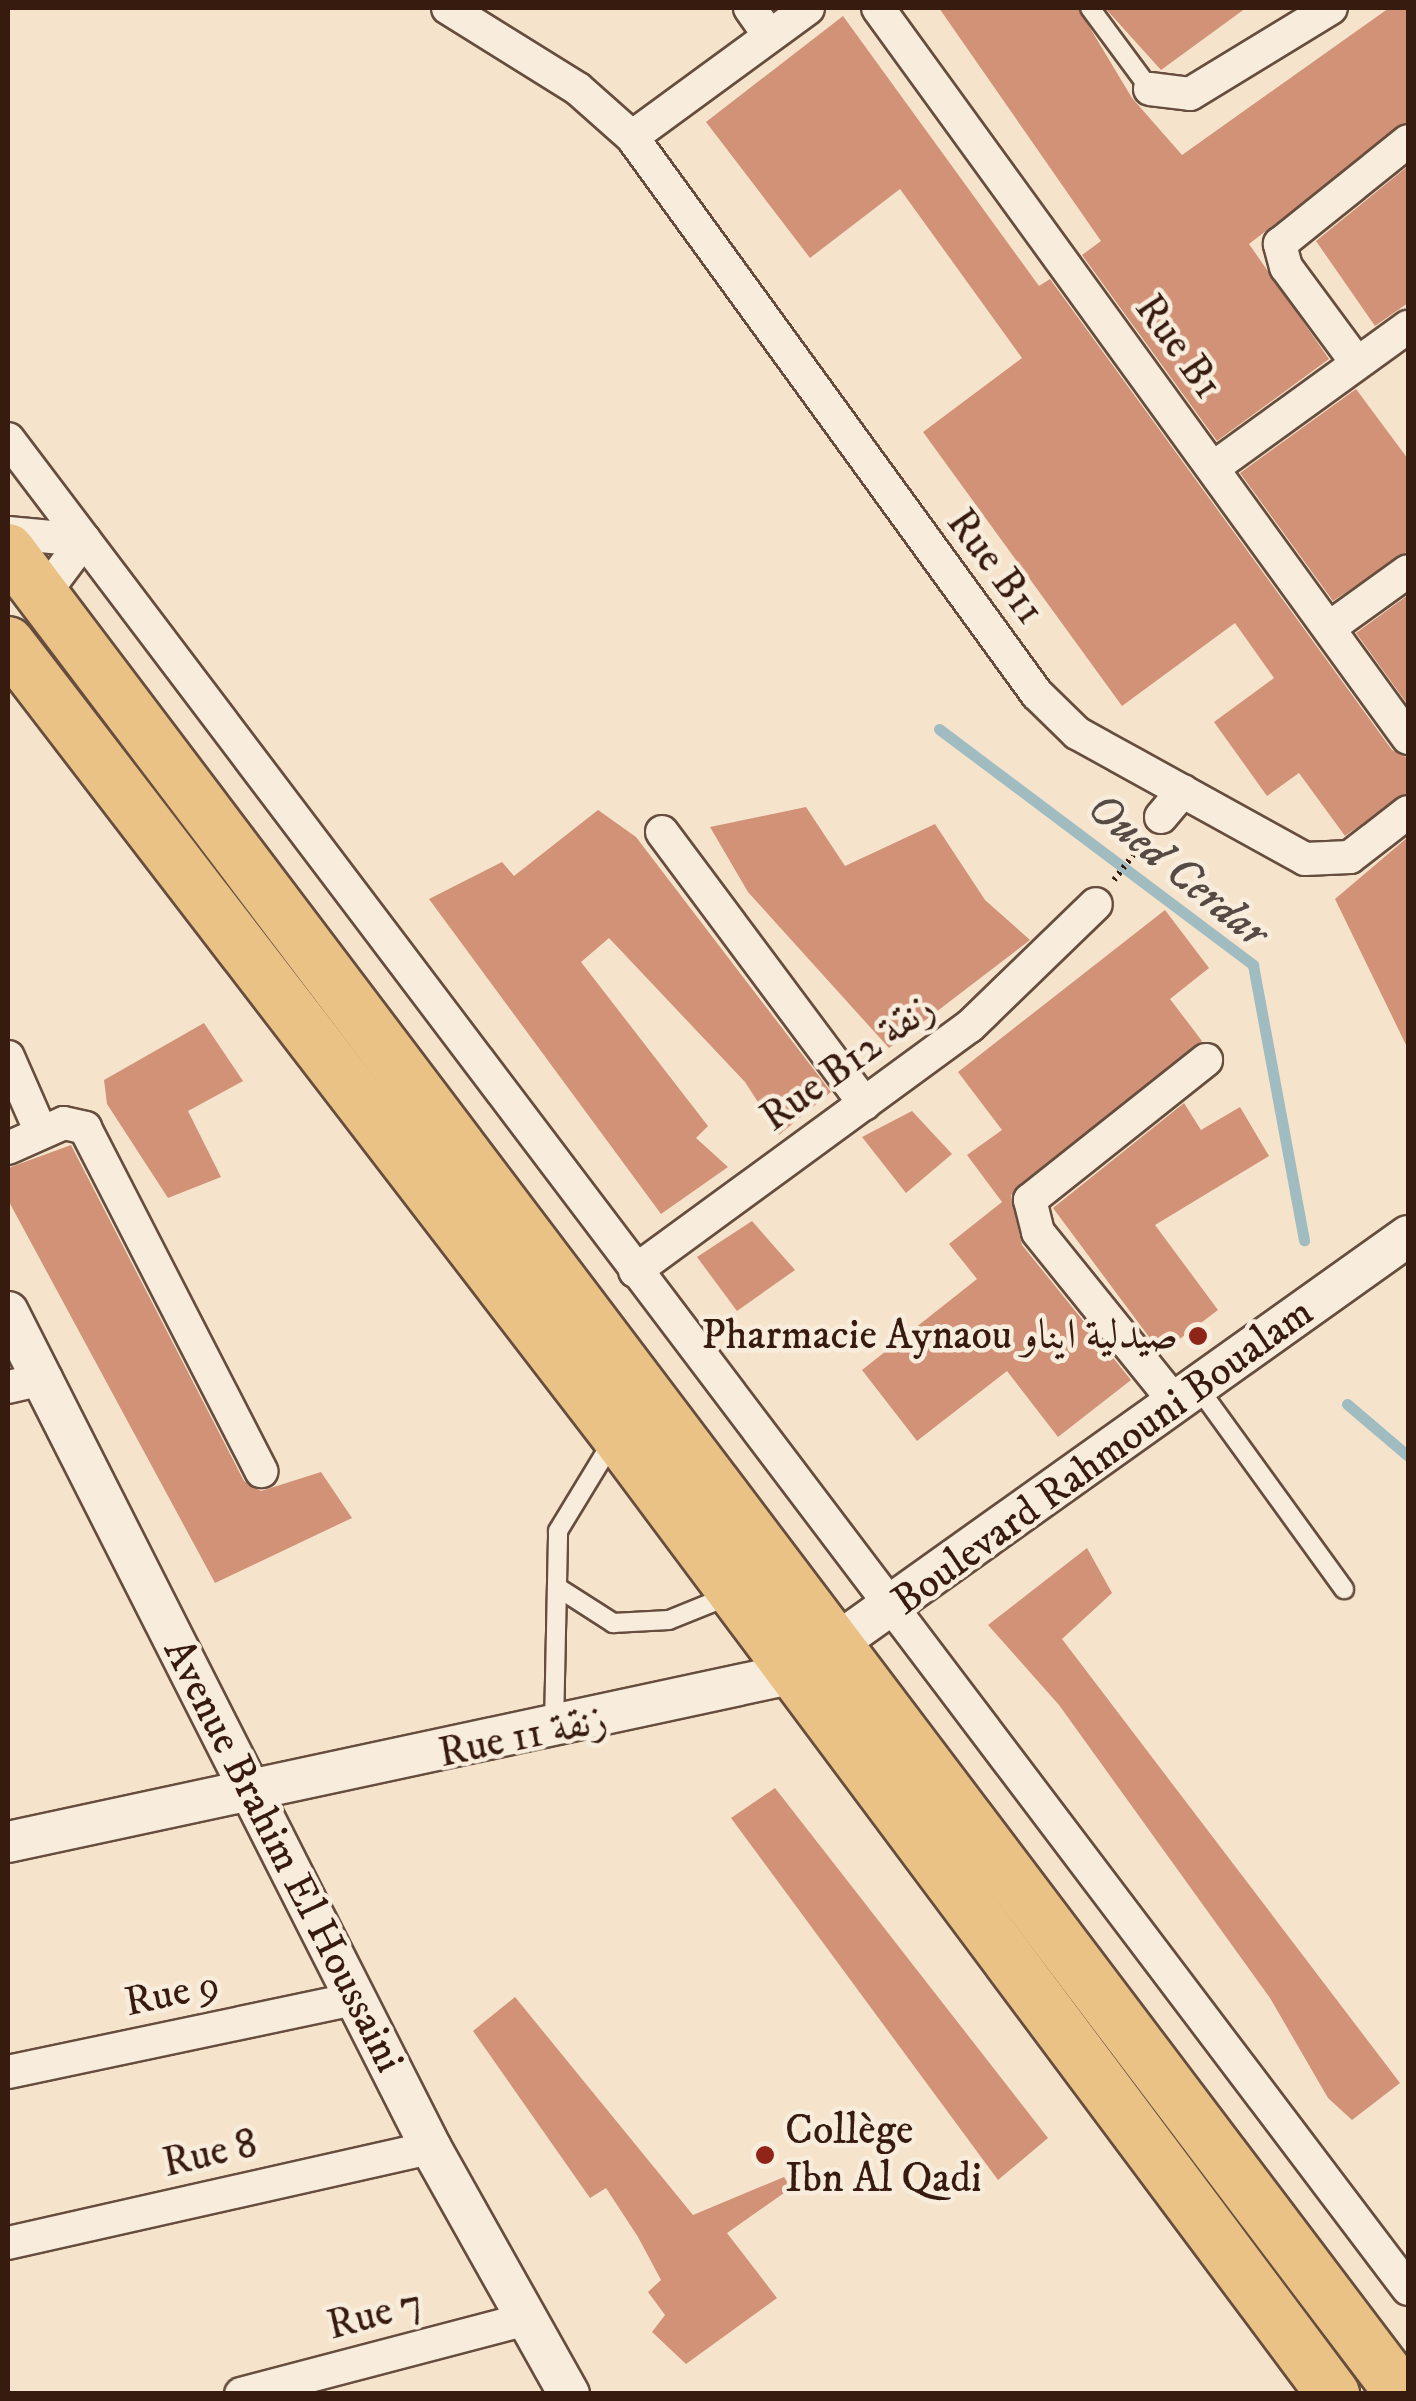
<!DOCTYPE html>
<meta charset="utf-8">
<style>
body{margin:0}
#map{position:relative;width:1416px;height:2401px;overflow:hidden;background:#f5e4cb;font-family:"IM FELL DW Pica",Amiri,serif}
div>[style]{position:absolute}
.stream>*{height:11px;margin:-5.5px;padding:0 5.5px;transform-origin:5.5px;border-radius:5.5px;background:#a0bcc1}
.building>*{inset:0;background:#d19278}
.path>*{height:6px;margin-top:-3px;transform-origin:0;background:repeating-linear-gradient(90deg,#371b0f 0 2.5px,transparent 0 7.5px)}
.roads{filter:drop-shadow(2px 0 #664d3e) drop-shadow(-2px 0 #664d3e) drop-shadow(0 2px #664d3e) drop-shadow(0 -2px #664d3e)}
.service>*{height:18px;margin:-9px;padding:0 9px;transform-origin:9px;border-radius:9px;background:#f8eddd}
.minor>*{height:32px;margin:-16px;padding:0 16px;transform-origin:16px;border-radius:16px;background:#f8eddd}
.tertiary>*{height:40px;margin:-20px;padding:0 20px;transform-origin:20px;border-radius:20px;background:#f8eddd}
.primary>*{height:52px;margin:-26px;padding:0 26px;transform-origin:26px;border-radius:26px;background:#eac286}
.dots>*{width:28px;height:28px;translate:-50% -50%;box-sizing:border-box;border:5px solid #f8eddd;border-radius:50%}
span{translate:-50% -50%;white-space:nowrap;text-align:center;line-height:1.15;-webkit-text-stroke:9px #f8eddd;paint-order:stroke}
.street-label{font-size:42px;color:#371b0f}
.poi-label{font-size:42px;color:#371b0f}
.right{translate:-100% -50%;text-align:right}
.left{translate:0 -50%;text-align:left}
.water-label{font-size:45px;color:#564b44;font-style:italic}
.frame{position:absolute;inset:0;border:10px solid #371b0f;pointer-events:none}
</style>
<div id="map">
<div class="stream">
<i style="left:939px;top:729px;width:393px;rotate:36.9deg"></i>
<i style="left:1253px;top:965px;width:280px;rotate:79.5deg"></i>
<i style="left:1347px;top:1404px;width:80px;rotate:40.4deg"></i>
</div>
<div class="building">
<i style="clip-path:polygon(939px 8px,1078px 8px,1132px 98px,1182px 155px,1389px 8px,1408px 8px,1408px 122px,1249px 244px,1329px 359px,1217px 441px,1082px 255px,1101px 241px)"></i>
<i style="clip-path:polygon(1105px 8px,1246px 8px,1161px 70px)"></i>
<i style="clip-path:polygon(843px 16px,1039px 286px,1050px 279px,1392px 750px,1408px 758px,1408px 792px,1345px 836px,1299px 773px,1267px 796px,1214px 722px,1274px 678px,1235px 623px,1122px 706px,923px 432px,1022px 358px,900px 189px,810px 258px,706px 122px)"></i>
<i style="clip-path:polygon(1408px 166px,1408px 303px,1375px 326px,1316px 241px)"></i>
<i style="clip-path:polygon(1356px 389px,1408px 459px,1408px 551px,1333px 601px,1240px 473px)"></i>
<i style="clip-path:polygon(1408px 595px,1408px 705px,1356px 633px)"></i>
<i style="clip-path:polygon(806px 807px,845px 866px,935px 824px,985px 900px,1030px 940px,889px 1048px,748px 892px,710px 827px)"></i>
<i style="clip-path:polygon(598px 810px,636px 837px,831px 1092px,779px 1135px,745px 1082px,609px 938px,581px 962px,708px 1126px,696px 1138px,728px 1167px,661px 1214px,429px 899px,502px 862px,514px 876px)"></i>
<i style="clip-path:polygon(1408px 837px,1408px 1049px,1335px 899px)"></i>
<i style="clip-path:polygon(1165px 910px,1209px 968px,1170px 999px,1202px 1041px,1011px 1195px,1022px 1245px,1131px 1380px,1058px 1437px,1007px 1371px,917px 1441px,862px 1370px,977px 1279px,949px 1244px,1002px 1202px,967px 1155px,1002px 1130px,958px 1072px)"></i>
<i style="clip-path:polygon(204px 1023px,243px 1081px,188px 1111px,221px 1177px,168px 1198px,107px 1104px,104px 1080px)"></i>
<i style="clip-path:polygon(1184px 1103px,1201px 1130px,1240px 1107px,1269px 1156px,1155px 1225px,1218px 1310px,1161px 1353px,1053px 1208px)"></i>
<i style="clip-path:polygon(912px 1111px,952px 1154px,906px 1193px,862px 1137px)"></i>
<i style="clip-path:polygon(71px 1145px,244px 1481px,261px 1491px,321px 1472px,352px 1518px,215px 1583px,8px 1200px,8px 1168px)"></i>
<i style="clip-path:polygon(752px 1221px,795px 1270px,737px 1311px,697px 1257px)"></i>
<i style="clip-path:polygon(1087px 1548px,1112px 1593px,1062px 1639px,1400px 2083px,1352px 2120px,1328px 2098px,1270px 1998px,1059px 1705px,988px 1625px)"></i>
<i style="clip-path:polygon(775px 1788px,1048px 2138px,998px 2180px,731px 1818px)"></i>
<i style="clip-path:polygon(515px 1997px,693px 2215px,784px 2177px,791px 2188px,727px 2233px,777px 2298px,686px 2364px,652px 2332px,665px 2315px,648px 2292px,661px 2280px,638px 2237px,606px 2188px,590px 2198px,473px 2031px)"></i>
</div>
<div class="path">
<i style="left:1114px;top:880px;width:48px;rotate:-52.7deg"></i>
</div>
<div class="roads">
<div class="service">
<i style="left:1090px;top:8px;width:101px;rotate:53.5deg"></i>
<i style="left:1197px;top:1386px;width:251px;rotate:54.1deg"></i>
<i style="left:557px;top:1587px;width:67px;rotate:32.7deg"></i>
<i style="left:613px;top:1623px;width:56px;rotate:-3.1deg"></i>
<i style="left:669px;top:1620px;width:67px;rotate:-22deg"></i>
<i style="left:554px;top:1727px;width:196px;rotate:-88.8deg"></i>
<i style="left:558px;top:1531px;width:108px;rotate:-58.7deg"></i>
</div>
<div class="minor">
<i style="left:448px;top:8px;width:153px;rotate:31.9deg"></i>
<i style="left:578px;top:89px;width:72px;rotate:41.6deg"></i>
<i style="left:632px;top:137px;width:689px;rotate:53.98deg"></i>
<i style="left:1037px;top:694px;width:56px;rotate:44.3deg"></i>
<i style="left:1077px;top:733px;width:260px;rotate:28.9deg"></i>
<i style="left:1305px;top:859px;width:45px;rotate:-2.5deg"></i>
<i style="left:1350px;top:857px;width:73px;rotate:-37.8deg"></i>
<i style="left:750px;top:8px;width:33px;rotate:55deg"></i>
<i style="left:878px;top:8px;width:902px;rotate:54.02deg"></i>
<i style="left:1150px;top:89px;width:40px;rotate:7.1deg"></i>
<i style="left:1190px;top:94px;width:165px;rotate:-31.4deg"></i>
<i style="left:632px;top:137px;width:218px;rotate:-36.2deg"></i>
<i style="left:1357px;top:363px;width:119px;rotate:-126.5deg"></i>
<i style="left:1286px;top:267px;width:24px;rotate:-105deg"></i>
<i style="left:1280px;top:244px;width:164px;rotate:-38.8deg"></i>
<i style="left:8px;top:439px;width:2320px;rotate:52.88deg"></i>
<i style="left:1213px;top:468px;width:241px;rotate:-35.9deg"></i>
<i style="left:8px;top:533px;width:76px;rotate:5.3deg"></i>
<i style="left:40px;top:599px;width:74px;rotate:-53.3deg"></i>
<i style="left:1329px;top:628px;width:97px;rotate:-35.8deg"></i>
<i style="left:1161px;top:817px;width:34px;rotate:-50deg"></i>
<i style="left:662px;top:832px;width:339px;rotate:53.3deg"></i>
<i style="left:8px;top:1057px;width:82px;rotate:66.3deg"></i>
<i style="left:8px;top:1148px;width:61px;rotate:-24.1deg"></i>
<i style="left:64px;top:1123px;width:22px;rotate:13deg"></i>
<i style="left:85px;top:1128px;width:386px;rotate:62.8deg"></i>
<i style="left:635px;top:1271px;width:415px;rotate:-36.2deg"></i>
<i style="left:970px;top:1026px;width:175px;rotate:-44.1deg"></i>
<i style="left:8px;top:1387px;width:39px;rotate:-13deg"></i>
<i style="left:1175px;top:1402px;width:218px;rotate:-128.9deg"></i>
<i style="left:1038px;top:1232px;width:33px;rotate:-104deg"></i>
<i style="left:1030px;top:1200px;width:225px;rotate:-38.5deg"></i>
<i style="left:8px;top:2072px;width:353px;rotate:-11.9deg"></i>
<i style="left:8px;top:2243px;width:434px;rotate:-12.7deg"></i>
<i style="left:241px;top:2394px;width:299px;rotate:-14.7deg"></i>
</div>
<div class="tertiary">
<i style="left:8px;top:1312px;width:937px;rotate:63.16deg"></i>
<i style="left:431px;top:2148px;width:282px;rotate:60.7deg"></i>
<i style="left:8px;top:1842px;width:805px;rotate:-12.12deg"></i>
<i style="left:795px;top:1673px;width:753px;rotate:-35.48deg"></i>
</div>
<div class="primary">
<i style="left:8px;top:550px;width:2312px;rotate:52.91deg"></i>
<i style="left:8px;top:643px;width:999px;rotate:52.44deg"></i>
<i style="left:617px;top:1435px;width:1197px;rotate:53.25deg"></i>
</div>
</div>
<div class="dots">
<i style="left:1198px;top:1336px;background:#8f2418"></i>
<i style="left:765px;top:2155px;background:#8f2418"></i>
</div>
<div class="street-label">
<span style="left:1178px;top:347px;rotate:54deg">Rue B1</span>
<span style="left:995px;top:567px;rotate:53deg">Rue B11</span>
<span style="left:848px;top:1063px;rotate:-36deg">Rue B12 زنقة</span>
<span style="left:1103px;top:1457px;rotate:-36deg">Boulevard Rahmouni Boualam</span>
<span style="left:523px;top:1737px;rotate:-12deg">Rue 11 زنقة</span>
<span style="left:283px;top:1856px;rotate:63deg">Avenue Brahim El Houssaini</span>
<span style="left:172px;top:1994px;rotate:-12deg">Rue 9</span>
<span style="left:210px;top:2154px;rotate:-13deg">Rue 8</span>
<span style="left:375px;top:2315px;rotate:-15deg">Rue 7</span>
</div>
<div class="poi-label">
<span class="right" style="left:1178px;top:1336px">Pharmacie Aynaou صيدلية ايناو</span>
<span class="left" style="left:785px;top:2155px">Collège<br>Ibn Al Qadi</span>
</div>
<div class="water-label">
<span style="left:1177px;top:871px;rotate:39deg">Oued Cerdar</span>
</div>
<div class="frame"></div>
</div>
